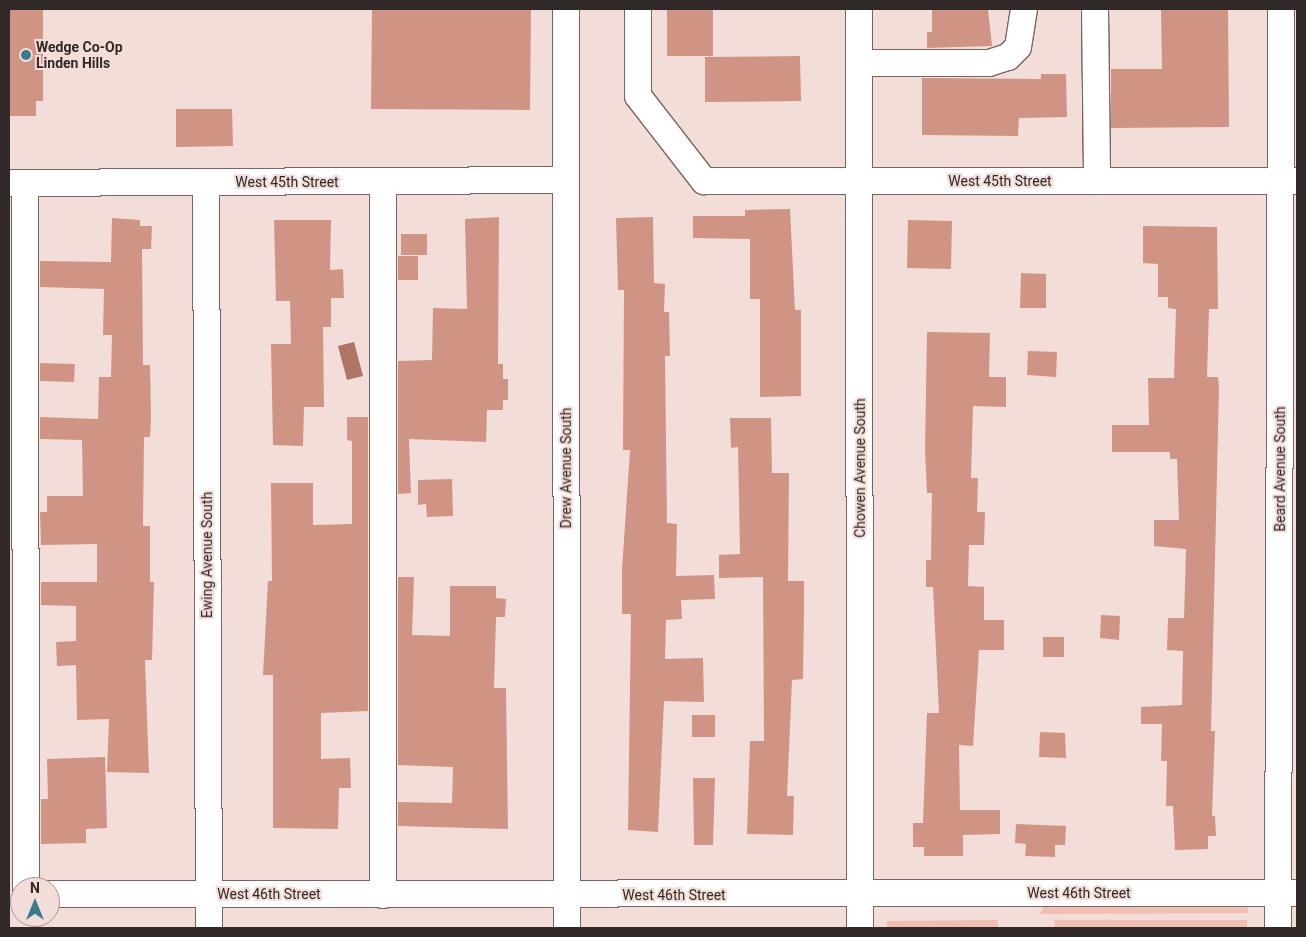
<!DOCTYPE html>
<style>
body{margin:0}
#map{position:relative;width:1306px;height:937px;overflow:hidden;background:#f3ddd8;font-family:Roboto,sans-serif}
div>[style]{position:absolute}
.green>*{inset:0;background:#f1beb1}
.water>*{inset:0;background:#ae7466}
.building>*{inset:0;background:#d09485}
.roads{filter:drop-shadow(1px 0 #786560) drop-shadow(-1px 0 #786560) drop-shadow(0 1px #786560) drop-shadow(0 -1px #786560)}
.minor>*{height:26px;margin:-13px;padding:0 13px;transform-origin:13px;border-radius:13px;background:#fff}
.dots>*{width:14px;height:14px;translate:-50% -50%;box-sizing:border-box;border:2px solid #f3ddd8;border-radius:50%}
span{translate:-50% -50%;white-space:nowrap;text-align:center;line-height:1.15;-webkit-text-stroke:4px #f3ddd8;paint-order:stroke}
.poi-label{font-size:14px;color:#312927;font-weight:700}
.left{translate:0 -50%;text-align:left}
.street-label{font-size:14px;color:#312927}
.frame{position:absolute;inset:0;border:10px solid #312927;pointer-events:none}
.north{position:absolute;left:10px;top:877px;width:50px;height:50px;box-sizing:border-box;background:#f3ddd8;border:1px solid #a59591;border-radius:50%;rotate:0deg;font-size:14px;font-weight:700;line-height:20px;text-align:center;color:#312927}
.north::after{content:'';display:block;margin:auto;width:18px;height:22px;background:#387c8b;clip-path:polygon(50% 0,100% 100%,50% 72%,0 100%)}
</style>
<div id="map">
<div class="green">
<i style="clip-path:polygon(1043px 907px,1248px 907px,1248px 913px,1040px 914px)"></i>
<i style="clip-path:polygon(998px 920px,998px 928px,887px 928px,887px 921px)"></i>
<i style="clip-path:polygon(1054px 920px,1247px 920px,1247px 928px,1055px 928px)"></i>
</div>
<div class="water">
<i style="clip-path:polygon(354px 342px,363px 376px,347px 380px,338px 346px)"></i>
</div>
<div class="building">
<i style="clip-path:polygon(9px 9px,43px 9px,43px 101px,36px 101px,36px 116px,9px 116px)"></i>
<i style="clip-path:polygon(372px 9px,531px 9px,530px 110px,371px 109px)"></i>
<i style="clip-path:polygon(667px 9px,713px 9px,713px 56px,667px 56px)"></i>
<i style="clip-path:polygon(932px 9px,988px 9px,992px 46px,927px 48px,927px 32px,932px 32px)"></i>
<i style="clip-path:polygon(1161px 9px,1228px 9px,1229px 127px,1111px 128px,1111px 69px,1162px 69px)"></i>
<i style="clip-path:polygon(800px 56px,801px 101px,705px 102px,705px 57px)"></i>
<i style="clip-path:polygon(1041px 74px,1066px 74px,1067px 117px,1019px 118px,1018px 136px,922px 135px,922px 78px,1041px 79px)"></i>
<i style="clip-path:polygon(176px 109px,232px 109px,233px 146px,176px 147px)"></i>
<i style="clip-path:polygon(790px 209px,795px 310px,801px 310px,801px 396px,760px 397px,760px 299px,750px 299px,750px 239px,693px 238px,693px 216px,745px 216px,745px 210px)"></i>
<i style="clip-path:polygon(499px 217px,498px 364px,503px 364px,503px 379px,508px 379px,508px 400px,503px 400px,503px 410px,487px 410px,486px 442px,409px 439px,411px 493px,398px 494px,398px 361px,432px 360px,433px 308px,467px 309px,465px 219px)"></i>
<i style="clip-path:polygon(653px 217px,654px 283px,665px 284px,664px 312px,669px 312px,670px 356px,665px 356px,667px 523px,677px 524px,676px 576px,714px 575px,715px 599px,681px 600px,682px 619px,666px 620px,665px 659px,703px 658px,704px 702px,664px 701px,658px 832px,628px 830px,631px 614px,622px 614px,622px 570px,630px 450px,623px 450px,624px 290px,618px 290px,616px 218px)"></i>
<i style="clip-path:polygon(112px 218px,140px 220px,140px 226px,152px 226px,151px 249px,142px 249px,143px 365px,150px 365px,151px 417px,150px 437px,144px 437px,143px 526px,150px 526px,150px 582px,154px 582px,152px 660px,145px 660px,149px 773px,107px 772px,109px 719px,77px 720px,76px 665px,57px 666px,56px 642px,76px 641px,76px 606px,41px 605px,41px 582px,97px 582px,97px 544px,41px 545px,40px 512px,47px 512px,47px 496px,83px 496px,82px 440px,40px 439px,40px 417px,98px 419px,99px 377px,111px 377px,112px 335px,103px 335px,104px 289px,40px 287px,40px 261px,111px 262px)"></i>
<i style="clip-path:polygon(274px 220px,331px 220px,330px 270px,343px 269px,344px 298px,331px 298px,331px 327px,323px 327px,324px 407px,304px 407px,303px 446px,273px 445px,271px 344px,291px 344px,290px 301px,276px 301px)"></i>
<i style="clip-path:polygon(908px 220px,952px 221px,951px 269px,907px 268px)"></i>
<i style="clip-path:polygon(1143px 226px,1217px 227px,1218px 309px,1209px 309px,1207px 377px,1218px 377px,1219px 388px,1211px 731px,1215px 731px,1212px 816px,1215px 816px,1216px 836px,1208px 836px,1208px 849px,1175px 850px,1173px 806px,1166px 806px,1167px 761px,1161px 761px,1162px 724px,1141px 724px,1141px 707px,1182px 705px,1183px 651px,1167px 650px,1168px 618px,1184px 618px,1186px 549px,1154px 546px,1154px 520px,1179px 520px,1177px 459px,1170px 459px,1170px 452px,1112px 452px,1112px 425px,1149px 425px,1148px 378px,1174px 378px,1176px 309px,1168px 308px,1168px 297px,1158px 297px,1158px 264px,1143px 263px)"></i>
<i style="clip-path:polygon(401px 234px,427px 234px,427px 255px,401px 255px)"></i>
<i style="clip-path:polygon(398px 256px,418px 256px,418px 280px,398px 280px)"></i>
<i style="clip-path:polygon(1021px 273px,1046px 274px,1046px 308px,1020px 308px)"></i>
<i style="clip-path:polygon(927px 332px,990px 333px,989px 377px,1006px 377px,1006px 407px,973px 406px,971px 478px,978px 478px,977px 512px,985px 512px,984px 545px,969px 545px,968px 586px,984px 587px,984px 620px,1004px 620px,1004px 650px,979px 650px,973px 746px,959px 745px,960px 810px,1000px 810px,1000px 834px,963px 835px,963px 856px,924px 856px,924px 847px,913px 847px,913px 823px,923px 823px,927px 713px,939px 713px,933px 587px,926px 587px,926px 560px,931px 560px,932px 493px,927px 493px,925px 450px)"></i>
<i style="clip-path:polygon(1028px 351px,1057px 352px,1056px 377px,1027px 375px)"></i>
<i style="clip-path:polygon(40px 363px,75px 364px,74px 382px,40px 381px)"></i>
<i style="clip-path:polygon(347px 417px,368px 417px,368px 711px,321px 713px,321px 759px,350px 758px,351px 788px,339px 788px,338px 829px,273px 828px,273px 675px,263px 675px,268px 581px,272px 581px,271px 483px,313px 483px,313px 525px,352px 524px,352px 441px,347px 440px)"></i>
<i style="clip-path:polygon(730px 418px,771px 418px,772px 473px,789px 473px,788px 581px,804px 581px,804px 610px,803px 679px,792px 680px,787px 796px,794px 796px,793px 835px,747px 834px,750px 741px,764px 741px,763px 577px,719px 578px,719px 555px,740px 554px,738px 447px,731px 448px)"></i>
<i style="clip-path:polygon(452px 479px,453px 516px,427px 517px,426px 504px,418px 505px,418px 480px)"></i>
<i style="clip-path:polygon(398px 577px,414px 577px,412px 635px,450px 636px,450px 586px,496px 586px,496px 598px,506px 599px,505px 617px,496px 617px,494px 688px,506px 688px,508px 829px,398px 826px,398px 802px,452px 803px,453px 767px,398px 765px)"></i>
<i style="clip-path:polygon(1101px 615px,1120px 616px,1119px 640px,1100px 638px)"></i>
<i style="clip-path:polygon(1043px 637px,1064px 637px,1064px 657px,1043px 657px)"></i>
<i style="clip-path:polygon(692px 715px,715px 715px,715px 737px,692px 737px)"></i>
<i style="clip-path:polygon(1040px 732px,1065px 733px,1066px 758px,1039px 757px)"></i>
<i style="clip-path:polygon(105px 757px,107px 828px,86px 829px,86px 843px,41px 844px,41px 799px,48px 799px,47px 759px)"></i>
<i style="clip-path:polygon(693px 778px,715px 778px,713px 845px,694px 845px)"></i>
<i style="clip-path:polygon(1016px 824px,1066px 826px,1065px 845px,1055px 845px,1055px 857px,1025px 856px,1026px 844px,1015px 843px)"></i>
</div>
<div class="roads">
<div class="minor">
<i style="left:566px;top:9px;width:919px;rotate:89.94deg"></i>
<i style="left:638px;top:9px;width:87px;rotate:90deg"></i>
<i style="left:638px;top:96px;width:108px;rotate:52.2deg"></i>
<i style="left:704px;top:181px;width:593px"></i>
<i style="left:859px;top:9px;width:919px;rotate:89.94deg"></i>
<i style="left:1095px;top:9px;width:172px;rotate:89.3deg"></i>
<i style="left:859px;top:63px;width:130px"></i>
<i style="left:989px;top:63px;width:20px;rotate:-18deg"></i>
<i style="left:1008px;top:57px;width:14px;rotate:-45deg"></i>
<i style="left:1018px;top:47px;width:38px;rotate:-81deg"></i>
<i style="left:383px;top:181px;width:714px;rotate:90deg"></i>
<i style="left:206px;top:182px;width:746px;rotate:89.77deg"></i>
<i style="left:9px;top:183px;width:556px;rotate:-0.31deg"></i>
<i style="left:25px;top:183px;width:704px;rotate:89.92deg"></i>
<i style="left:50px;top:894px;width:1247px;rotate:-0.05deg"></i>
<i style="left:1278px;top:928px;width:919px;rotate:-89.81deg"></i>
</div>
</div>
<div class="dots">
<i style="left:26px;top:55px;background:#387c8b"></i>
</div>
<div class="poi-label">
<span class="left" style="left:36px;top:55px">Wedge Co-Op<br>Linden Hills</span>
</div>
<div class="street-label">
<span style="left:1000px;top:181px">West 45th Street</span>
<span style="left:287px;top:182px">West 45th Street</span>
<span style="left:566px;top:468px;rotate:-90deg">Drew Avenue South</span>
<span style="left:860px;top:468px;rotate:-90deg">Chowen Avenue South</span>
<span style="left:1280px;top:469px;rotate:-90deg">Beard Avenue South</span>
<span style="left:207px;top:555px;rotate:-90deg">Ewing Avenue South</span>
<span style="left:1079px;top:893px">West 46th Street</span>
<span style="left:269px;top:894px">West 46th Street</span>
<span style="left:674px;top:895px">West 46th Street</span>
</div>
<div class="frame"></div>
<div class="north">N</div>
</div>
